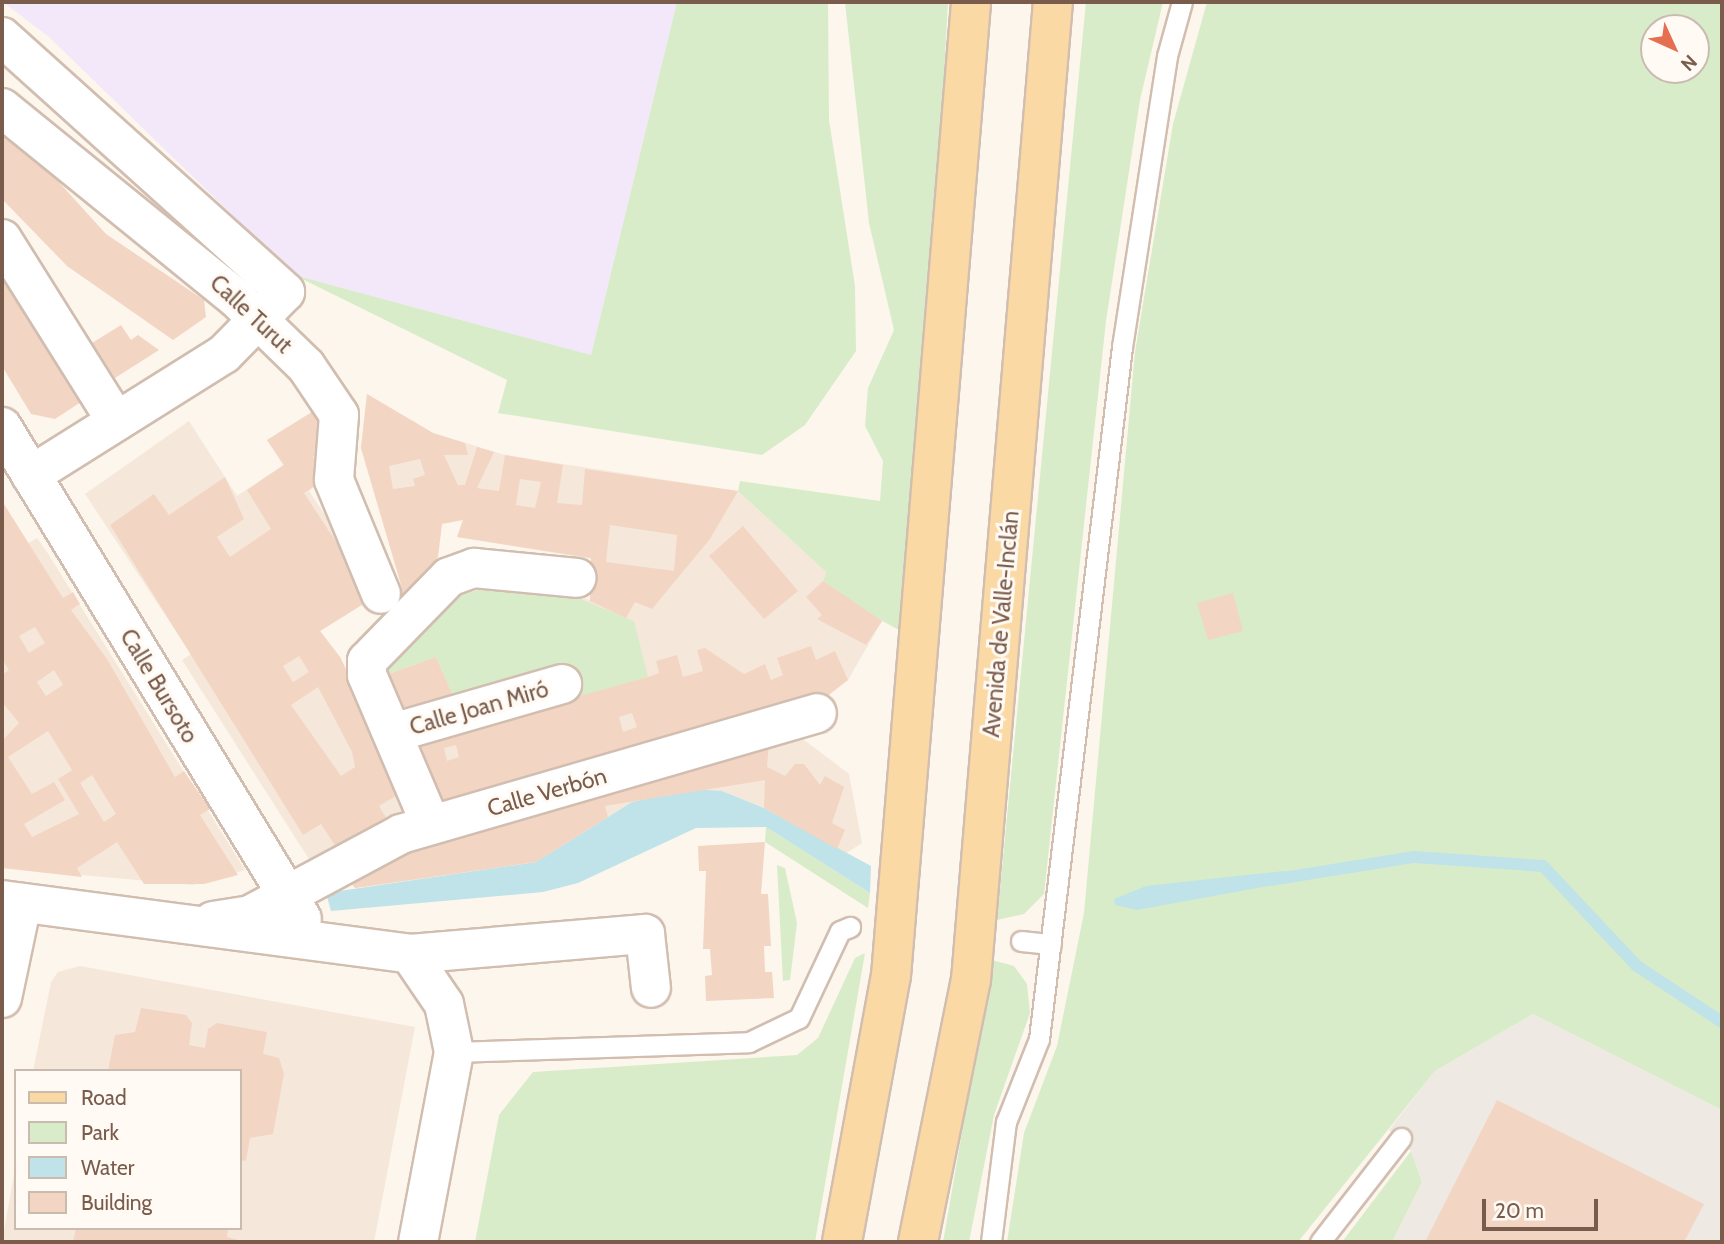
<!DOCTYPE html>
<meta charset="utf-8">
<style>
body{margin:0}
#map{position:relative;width:1724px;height:1244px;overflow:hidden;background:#fdf6ec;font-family:Cabin,sans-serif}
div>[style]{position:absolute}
.residential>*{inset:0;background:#f5e8da}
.industrial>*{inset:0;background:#efe9e4}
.education>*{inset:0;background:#f3e8fa}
.green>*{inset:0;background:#d8ecc9}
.water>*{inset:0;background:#bfe3e8}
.stream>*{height:12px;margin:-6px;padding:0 6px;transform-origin:6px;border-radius:6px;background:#bfe3e8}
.building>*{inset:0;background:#f3d5c3}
.roads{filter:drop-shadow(2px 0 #d1beb0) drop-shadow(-2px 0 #d1beb0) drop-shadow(0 2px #d1beb0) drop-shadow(0 -2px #d1beb0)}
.lane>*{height:19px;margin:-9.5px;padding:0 9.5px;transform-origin:9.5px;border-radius:9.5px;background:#fff}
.street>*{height:38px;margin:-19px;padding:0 19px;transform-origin:19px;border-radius:19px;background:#fff}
.primary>*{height:38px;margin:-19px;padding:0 19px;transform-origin:19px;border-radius:19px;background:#fbd9a5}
span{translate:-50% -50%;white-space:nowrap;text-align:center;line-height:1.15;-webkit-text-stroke:6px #fffaf3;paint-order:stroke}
.street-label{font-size:23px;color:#7a5c4d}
.frame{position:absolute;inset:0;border:4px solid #7a5c4d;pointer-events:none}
.legend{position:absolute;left:14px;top:1069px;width:228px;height:161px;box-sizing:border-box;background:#fffaf3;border:2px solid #cabbb1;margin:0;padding:9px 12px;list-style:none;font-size:21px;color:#7a5c4d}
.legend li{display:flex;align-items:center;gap:14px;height:35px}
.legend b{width:35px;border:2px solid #cabbb1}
.north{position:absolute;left:1640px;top:14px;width:70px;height:70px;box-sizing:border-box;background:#fffaf3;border:2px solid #cabbb1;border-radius:50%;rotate:135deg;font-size:19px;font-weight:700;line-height:28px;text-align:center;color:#7a5c4d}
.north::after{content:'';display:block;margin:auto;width:24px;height:32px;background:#e76f51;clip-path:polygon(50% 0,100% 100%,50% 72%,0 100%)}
.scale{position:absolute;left:1482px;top:1199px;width:116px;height:32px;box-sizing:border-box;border:4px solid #7a5c4d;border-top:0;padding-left:9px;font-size:21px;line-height:24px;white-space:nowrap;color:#7a5c4d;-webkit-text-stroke:5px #fffaf3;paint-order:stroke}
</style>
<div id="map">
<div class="residential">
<i style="clip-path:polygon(367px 394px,433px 433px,505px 455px,738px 491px,826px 572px,823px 581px,882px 621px,848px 680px,817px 704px,443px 807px,415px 742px,581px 697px,572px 669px,454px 698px,436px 657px,383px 676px,566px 593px,590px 600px,591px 559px,457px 537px,463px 520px,442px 523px,439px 541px,393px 616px,402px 588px,361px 448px)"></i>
<i style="clip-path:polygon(312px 412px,331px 444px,313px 457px,327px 478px,309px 491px,378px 595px,320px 631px,340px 657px,413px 808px,314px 867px,182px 660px,191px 654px,85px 494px,189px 421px,237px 496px,283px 465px,267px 440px)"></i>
<i style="clip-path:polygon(2px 501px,28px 543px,37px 538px,47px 552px,245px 870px,193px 885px,2px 868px)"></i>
<i style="clip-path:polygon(799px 736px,849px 774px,862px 843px,845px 854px,764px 808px,722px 791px,694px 789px,632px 802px,536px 862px,355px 888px,347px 878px)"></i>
<i style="clip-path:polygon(80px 966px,415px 1027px,374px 1242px,2px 1242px,16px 1163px,16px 1228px,240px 1228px,240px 1071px,33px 1071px,51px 982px,58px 972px)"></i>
</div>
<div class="industrial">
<i style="clip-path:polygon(1533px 1014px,1722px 1110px,1722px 1242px,1392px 1242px,1422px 1182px,1411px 1151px,1389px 1130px,1435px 1071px)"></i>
</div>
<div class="education">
<i style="clip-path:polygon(3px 2px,677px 2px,591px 355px,294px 275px,49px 37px)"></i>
</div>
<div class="green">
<i style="clip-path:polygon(677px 2px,828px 2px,829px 120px,855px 286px,856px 351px,805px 425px,762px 455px,498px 413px,507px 380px,294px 275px,591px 355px)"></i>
<i style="clip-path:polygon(845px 2px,948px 2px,935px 244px,899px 630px,840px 598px,823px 581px,826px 572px,738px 491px,740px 481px,880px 501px,883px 461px,865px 426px,868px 388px,894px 330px,869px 223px)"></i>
<i style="clip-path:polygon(1086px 2px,1163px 2px,1140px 100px,1106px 321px,1044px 894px,1024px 914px,997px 920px)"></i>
<i style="clip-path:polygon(evenodd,1207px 2px,1722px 2px,1722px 1110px,1533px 1014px,1435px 1071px,1298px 1242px,1007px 1242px,1024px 1133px,1057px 1046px,1084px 913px,1135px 352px,1173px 124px,1207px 2px,1654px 28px,1696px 28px,1696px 70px,1654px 70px,1654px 28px)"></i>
<i style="clip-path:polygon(495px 585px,566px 593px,634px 621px,648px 677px,582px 698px,572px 669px,454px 698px,436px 657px,383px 676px,404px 642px,458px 596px)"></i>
<i style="clip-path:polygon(766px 827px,870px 893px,868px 908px,765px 842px)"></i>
<i style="clip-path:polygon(777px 865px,785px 868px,797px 923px,790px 980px,783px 981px)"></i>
<i style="clip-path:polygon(865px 953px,815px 1242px,475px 1242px,499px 1115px,533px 1072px,797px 1055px,818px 1038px,855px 958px)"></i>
<i style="clip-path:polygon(992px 960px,1014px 966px,1027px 984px,1030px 1013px,994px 1115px,969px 1242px,943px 1242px)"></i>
<i style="clip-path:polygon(1411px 1151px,1422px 1182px,1392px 1242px,1342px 1242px)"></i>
</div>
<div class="water">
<i style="clip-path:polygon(694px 789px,722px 791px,764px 808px,871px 866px,870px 893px,766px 827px,696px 828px,578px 883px,543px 892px,331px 911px,326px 893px,536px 862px,632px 802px)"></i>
<i style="clip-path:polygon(1284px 871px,1284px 883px,1137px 910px,1115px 905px,1114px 899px,1146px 886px)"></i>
</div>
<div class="stream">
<i style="left:1270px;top:880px;width:146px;rotate:-9.1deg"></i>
<i style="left:1414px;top:857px;width:129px;rotate:4deg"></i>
<i style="left:1543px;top:866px;width:137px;rotate:46.8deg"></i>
<i style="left:1637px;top:966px;width:102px;rotate:33.4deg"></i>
</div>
<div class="building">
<i style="clip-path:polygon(2px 131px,16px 135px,106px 234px,204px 300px,206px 317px,173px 340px,67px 266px,2px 199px)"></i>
<i style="clip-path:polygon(2px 276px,81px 402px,55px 419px,31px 414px,2px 366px)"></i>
<i style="clip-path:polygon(121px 325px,131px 340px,138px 335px,159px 350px,115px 378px,92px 343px)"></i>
<i style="clip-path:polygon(evenodd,367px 394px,433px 433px,465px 443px,468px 455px,444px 455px,458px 485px,465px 485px,477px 447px,494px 452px,477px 488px,499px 491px,505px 455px,563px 465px,557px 503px,582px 505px,585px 469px,738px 491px,710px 539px,652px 609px,635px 602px,626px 618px,590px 601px,591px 558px,457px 537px,463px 520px,442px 524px,438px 557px,393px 616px,385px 593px,402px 588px,361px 448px,367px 394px,420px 459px,425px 475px,413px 479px,415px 486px,393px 489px,389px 466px,420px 459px,367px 394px,520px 479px,541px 482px,535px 508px,516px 505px,520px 479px,367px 394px,610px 525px,677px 535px,674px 571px,606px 562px,610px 525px)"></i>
<i style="clip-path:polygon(evenodd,312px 412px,331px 444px,313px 457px,327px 478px,304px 493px,373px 598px,320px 631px,340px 657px,406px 790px,379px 806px,389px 823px,340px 853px,321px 824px,303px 835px,110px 525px,154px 494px,169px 515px,225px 477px,244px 519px,217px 537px,230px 557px,271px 529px,247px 490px,284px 465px,267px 440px,312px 412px,299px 656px,309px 672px,293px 682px,283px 666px,299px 656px,312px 412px,318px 687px,352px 752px,355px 767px,341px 776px,291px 705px,318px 687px)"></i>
<i style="clip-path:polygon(evenodd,2px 501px,63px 598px,73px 592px,80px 604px,71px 610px,107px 659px,175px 777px,184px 771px,210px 809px,200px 815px,238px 875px,204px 884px,144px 884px,117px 842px,77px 868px,82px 877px,2px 868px,2px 741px,19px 723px,2px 702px,2px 675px,9px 670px,2px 659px,2px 501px,35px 627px,45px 643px,29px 653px,19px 636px,35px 627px,2px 501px,54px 670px,63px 685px,46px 696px,37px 682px,54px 670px,2px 501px,48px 731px,72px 770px,58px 779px,79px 814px,32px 837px,24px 824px,65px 800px,54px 782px,32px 794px,8px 757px,48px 731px,2px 501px,92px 775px,116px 814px,104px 822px,80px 783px,92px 775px)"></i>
<i style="clip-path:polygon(743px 526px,798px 591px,764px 619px,709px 556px)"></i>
<i style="clip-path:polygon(823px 581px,882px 621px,866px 645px,817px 619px,822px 615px,806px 597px)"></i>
<i style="clip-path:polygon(1233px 593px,1243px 631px,1208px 640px,1197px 603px)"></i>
<i style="clip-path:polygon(evenodd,811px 646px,816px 660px,835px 651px,848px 680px,817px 704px,443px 807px,415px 742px,648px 677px,659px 673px,656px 661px,677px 655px,683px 677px,703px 671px,697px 650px,705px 648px,744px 674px,765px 664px,771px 680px,783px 675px,777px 658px,811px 646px,632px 713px,637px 727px,623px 732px,619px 717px,632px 713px,811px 646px,456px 745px,459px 757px,447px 761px,444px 748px,456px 745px)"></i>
<i style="clip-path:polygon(436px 657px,454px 698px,400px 714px,383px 676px)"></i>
<i style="clip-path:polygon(769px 743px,767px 767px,785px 776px,795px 764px,804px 764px,820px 785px,825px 776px,844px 787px,832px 823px,845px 830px,837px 849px,764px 808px,765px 780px,605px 806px,608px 817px,536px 862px,355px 888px,347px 878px,402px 845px)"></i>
<i style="clip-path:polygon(765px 842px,761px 894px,768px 894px,771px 946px,764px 946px,765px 972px,772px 972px,774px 998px,706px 1001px,705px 976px,712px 975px,710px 949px,703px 949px,706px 871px,699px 871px,698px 846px)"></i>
<i style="clip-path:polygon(141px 1008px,186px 1015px,192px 1023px,189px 1045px,205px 1048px,208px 1029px,217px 1023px,267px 1032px,263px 1054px,279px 1058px,284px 1074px,273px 1134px,250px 1138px,246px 1161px,240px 1160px,240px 1071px,108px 1071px,115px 1035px,135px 1032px)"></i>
<i style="clip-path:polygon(1497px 1100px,1704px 1204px,1684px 1242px,1425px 1242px)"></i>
<i style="clip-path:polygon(76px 1228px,228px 1228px,227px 1237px,245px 1242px,73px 1242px)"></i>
</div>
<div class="roads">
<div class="lane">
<i style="left:1021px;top:941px;width:30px;rotate:6deg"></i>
<i style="left:454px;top:1052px;width:295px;rotate:-1.9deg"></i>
<i style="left:749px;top:1042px;width:55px;rotate:-25.6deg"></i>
<i style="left:799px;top:1018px;width:96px;rotate:-64.8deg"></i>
<i style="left:840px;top:931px;width:11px;rotate:-22deg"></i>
<i style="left:991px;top:1242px;width:121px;rotate:-82.9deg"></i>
<i style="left:1006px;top:1122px;width:89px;rotate:-68.3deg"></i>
<i style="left:1039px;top:1039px;width:697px;rotate:-83.16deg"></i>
<i style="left:1122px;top:347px;width:294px;rotate:-81.2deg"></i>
<i style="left:1167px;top:56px;width:56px;rotate:-74.5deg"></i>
<i style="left:1320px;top:1242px;width:132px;rotate:-52.1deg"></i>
</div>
<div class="street">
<i style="left:2px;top:37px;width:381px;rotate:42deg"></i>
<i style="left:285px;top:292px;width:87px;rotate:134.5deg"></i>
<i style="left:224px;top:354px;width:228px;rotate:147.9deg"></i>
<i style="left:2px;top:108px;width:303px;rotate:39.1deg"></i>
<i style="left:237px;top:299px;width:96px;rotate:44.2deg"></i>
<i style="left:306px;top:366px;width:59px;rotate:56deg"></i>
<i style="left:339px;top:415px;width:65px;rotate:94.4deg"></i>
<i style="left:334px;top:480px;width:123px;rotate:67.6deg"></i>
<i style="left:2px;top:239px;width:215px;rotate:57.9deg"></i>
<i style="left:2px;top:427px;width:576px;rotate:58.63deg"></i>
<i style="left:396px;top:732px;width:173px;rotate:-16.1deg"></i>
<i style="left:431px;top:825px;width:163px;rotate:-113.1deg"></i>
<i style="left:367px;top:675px;width:14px;rotate:-90deg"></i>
<i style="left:367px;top:661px;width:117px;rotate:-45.7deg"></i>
<i style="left:449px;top:577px;width:27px;rotate:-20deg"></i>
<i style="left:474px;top:568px;width:103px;rotate:5.5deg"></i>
<i style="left:2px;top:900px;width:412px;rotate:7.5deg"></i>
<i style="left:410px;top:954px;width:236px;rotate:-4.9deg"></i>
<i style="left:645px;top:934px;width:54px;rotate:83.7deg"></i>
<i style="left:213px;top:921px;width:37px;rotate:-9deg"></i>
<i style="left:250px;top:915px;width:171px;rotate:-28.2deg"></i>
<i style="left:401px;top:834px;width:433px;rotate:-16.2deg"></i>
<i style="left:410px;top:954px;width:60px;rotate:55.8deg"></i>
<i style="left:444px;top:1004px;width:49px;rotate:78.2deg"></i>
<i style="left:454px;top:1052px;width:193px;rotate:100.7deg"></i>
<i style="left:2px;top:998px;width:97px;rotate:-78.1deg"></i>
</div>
<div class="primary">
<i style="left:842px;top:1242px;width:270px;rotate:-79.6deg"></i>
<i style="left:891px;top:976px;width:977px;rotate:-85.3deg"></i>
<i style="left:918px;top:1242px;width:267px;rotate:-78.6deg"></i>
<i style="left:971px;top:980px;width:981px;rotate:-85.21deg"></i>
</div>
</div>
<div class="street-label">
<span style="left:251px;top:314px;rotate:43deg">Calle Turut</span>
<span style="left:1001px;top:624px;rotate:-85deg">Avenida de Valle-Inclán</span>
<span style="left:159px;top:686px;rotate:59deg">Calle Bursoto</span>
<span style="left:479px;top:708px;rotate:-16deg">Calle Joan Miró</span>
<span style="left:547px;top:792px;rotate:-16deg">Calle Verbón</span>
</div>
<div class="frame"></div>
<ul class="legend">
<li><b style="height:9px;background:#fbd9a5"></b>Road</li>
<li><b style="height:19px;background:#d8ecc9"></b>Park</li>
<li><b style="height:19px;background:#bfe3e8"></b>Water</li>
<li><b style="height:19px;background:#f3d5c3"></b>Building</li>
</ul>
<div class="north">N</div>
<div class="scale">20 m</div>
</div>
